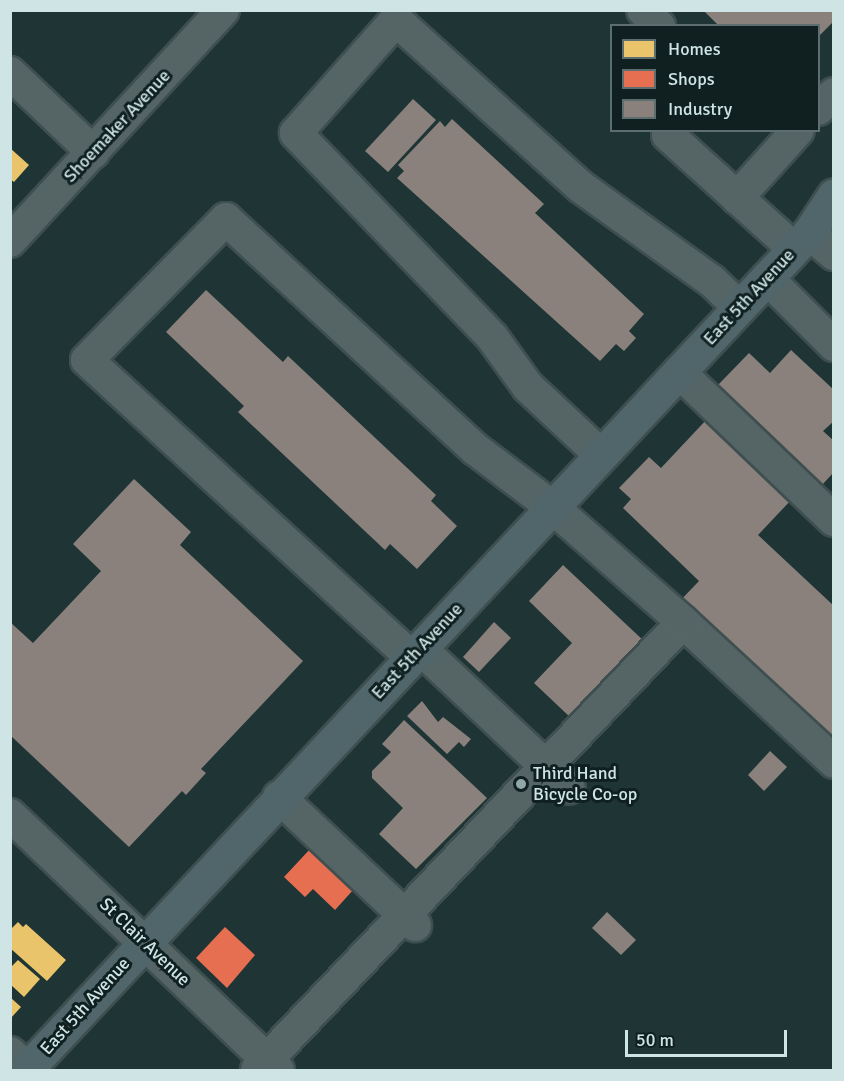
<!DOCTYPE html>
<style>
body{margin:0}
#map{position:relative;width:844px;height:1081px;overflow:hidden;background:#1f3435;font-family:Signika,sans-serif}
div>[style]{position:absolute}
.homes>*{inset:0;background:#e9c46a}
.shops>*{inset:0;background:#e76f51}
.industry>*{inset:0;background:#8a817c}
.roads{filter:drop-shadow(2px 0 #3f4f50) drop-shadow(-2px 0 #3f4f50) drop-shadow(0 2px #3f4f50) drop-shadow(0 -2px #3f4f50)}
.minor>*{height:32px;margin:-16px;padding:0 16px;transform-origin:16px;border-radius:16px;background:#556566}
.major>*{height:33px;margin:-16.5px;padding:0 16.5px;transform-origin:16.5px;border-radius:16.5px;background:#50666a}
.dots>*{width:16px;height:16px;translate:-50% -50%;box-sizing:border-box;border:3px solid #102021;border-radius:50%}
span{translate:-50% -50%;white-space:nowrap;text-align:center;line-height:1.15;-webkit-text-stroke:6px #102021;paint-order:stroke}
.street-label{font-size:18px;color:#cfe4e5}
.poi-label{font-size:18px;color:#cfe4e5}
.left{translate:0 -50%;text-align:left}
.frame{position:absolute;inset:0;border:12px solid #cfe4e5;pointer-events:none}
.legend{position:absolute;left:610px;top:24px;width:210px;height:108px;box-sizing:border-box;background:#102021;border:2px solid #5c6e6f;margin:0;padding:8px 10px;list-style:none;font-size:18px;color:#cfe4e5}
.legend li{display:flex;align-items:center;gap:12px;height:30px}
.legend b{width:30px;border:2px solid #5c6e6f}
.scale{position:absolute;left:625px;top:1030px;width:162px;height:27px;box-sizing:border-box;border:3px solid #cfe4e5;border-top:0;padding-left:8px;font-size:18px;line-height:21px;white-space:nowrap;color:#cfe4e5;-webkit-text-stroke:4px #102021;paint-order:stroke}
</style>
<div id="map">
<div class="homes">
<i style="clip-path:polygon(10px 148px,29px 165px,14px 182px,10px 179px)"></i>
<i style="clip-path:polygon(18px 922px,23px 927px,26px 924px,66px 960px,47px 981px,10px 948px,10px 930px)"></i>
<i style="clip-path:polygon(18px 960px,40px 979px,24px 997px,10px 984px,10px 968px)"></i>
<i style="clip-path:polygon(10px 997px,21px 1007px,10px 1019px)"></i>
</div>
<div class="shops">
<i style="clip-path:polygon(311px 848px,354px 889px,335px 910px,313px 889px,305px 897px,284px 877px)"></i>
<i style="clip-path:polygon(225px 927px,255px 955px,227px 988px,196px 958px)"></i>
</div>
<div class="industry">
<i style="clip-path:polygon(703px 10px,834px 10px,834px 21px,818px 37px,818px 26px,719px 26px)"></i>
<i style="clip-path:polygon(413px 99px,436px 120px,388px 172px,365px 151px)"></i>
<i style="clip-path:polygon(452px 119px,544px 204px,535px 213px,644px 314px,629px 331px,636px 338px,624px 351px,616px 344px,600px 361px,397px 178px,404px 171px,398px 165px,440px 121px,445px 127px)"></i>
<i style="clip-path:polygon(206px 290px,283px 362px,288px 356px,436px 495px,431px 501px,457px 526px,417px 569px,390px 544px,385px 550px,286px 457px,238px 412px,244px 406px,166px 332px)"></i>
<i style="clip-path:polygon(791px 350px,834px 390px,834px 421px,823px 431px,834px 441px,834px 472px,822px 485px,717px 386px,749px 353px,770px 373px)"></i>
<i style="clip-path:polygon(708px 418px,793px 498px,758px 535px,834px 606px,834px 741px,676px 605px,699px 581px,623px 508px,631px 499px,619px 488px,649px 457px,661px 468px)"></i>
<i style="clip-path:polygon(134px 479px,191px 532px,180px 545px,303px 661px,201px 769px,206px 773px,186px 795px,182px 791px,129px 847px,10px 735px,10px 622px,33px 643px,101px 571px,73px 544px)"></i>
<i style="clip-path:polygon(563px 565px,645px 642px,572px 719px,534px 683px,572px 643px,529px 601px)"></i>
<i style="clip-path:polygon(494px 622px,511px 638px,479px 672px,463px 657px)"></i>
<i style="clip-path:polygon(422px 701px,438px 722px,443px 717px,471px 739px,464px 747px,459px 742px,447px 754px,407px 716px)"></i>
<i style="clip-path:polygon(404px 720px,487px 798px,416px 869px,379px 834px,403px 808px,372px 778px,372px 771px,391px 752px,382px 744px)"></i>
<i style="clip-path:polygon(770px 751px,787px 767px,764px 791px,748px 775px)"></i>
<i style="clip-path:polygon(607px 912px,636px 940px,621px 955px,592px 928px)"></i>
</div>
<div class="roads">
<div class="minor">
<i style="left:643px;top:10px;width:23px;rotate:45deg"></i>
<i style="left:10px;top:73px;width:115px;rotate:43.6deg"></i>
<i style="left:818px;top:109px;width:22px;rotate:-43deg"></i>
<i style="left:669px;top:130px;width:5px;rotate:101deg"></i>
<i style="left:668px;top:135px;width:170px;rotate:42.1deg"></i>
<i style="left:737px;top:198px;width:91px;rotate:-48.1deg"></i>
<i style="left:809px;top:233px;width:33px;rotate:40deg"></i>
<i style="left:10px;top:241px;width:314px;rotate:-47.3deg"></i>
<i style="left:767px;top:278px;width:95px;rotate:45deg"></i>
<i style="left:679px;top:372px;width:214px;rotate:43.7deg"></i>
<i style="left:601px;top:455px;width:100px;rotate:-137deg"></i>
<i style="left:528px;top:387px;width:62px;rotate:-125.8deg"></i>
<i style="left:492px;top:337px;width:283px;rotate:-133.9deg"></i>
<i style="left:296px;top:133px;width:151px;rotate:-48.5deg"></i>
<i style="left:396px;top:20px;width:249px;rotate:42.1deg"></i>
<i style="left:581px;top:187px;width:161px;rotate:35.7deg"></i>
<i style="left:712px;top:281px;width:37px;rotate:44deg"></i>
<i style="left:683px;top:622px;width:206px;rotate:42.8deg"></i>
<i style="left:420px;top:648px;width:204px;rotate:43.2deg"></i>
<i style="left:279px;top:797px;width:187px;rotate:43.3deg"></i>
<i style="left:10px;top:815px;width:370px;rotate:43.6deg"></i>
<i style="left:10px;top:1053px;width:23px;rotate:43deg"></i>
<i style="left:257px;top:1070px;width:618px;rotate:-46.44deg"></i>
<i style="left:683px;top:622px;width:174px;rotate:-138.7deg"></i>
<i style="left:552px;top:507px;width:96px;rotate:-143deg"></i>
<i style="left:475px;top:449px;width:339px;rotate:-137.3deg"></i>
<i style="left:226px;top:219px;width:198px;rotate:134.6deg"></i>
<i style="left:87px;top:360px;width:440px;rotate:42.5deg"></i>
</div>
<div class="major">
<i style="left:26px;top:1070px;width:1146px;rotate:-46.91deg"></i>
<i style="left:809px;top:233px;width:45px;rotate:-56.7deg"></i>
</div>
</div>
<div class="dots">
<i style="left:521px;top:784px;background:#91a6a7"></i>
</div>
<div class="street-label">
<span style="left:117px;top:126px;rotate:-47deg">Shoemaker Avenue</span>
<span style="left:749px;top:297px;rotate:-47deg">East 5th Avenue</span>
<span style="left:417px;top:651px;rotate:-47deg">East 5th Avenue</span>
<span style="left:145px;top:942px;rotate:44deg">St Clair Avenue</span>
<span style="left:85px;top:1006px;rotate:-48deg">East 5th Avenue</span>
</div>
<div class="poi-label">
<span class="left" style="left:533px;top:784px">Third Hand<br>Bicycle Co-op</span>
</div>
<div class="frame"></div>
<ul class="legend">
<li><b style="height:16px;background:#e9c46a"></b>Homes</li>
<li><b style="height:16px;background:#e76f51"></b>Shops</li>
<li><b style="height:16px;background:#8a817c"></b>Industry</li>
</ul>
<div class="scale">50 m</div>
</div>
